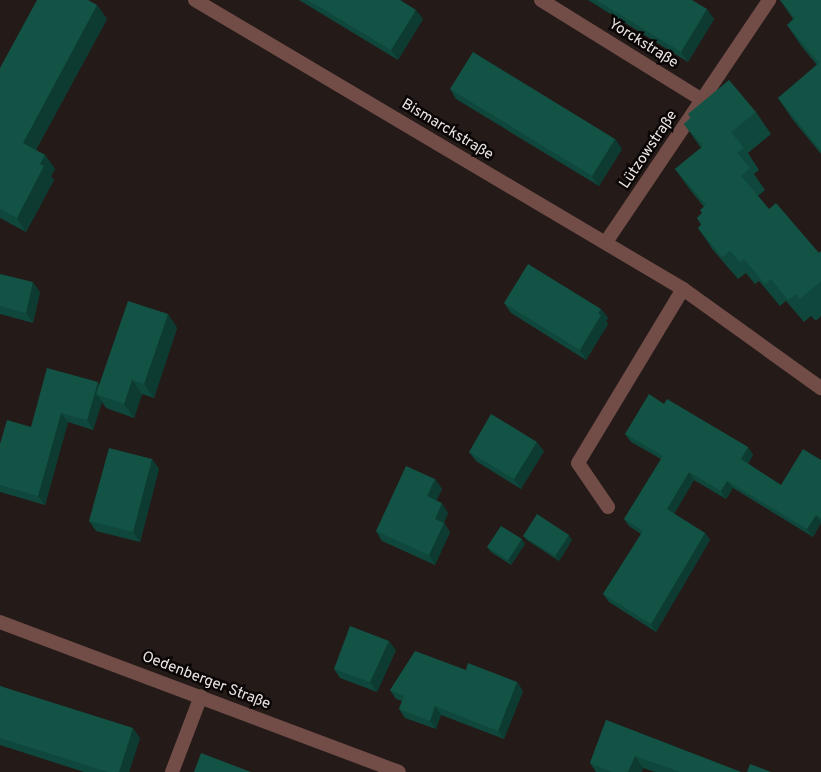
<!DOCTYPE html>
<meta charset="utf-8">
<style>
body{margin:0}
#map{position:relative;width:821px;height:772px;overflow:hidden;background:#241a18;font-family:Overpass,sans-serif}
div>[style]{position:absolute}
.minor>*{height:14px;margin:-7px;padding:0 7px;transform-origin:7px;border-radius:7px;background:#724d48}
.wall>*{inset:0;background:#0f473c}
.shaded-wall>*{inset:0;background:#0d3a31}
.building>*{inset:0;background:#125346}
span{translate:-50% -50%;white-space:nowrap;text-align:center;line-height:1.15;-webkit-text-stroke:5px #0a0606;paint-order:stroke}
.street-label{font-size:15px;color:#ebe3e2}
</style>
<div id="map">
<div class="minor">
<i style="left:195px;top:0;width:567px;rotate:30.63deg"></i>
<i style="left:683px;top:289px;width:170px;rotate:35.7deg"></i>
<i style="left:541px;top:0;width:190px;rotate:31.8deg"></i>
<i style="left:606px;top:242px;width:292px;rotate:-56deg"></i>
<i style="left:608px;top:507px;width:53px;rotate:-124.3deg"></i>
<i style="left:578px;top:463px;width:203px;rotate:-58.9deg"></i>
<i style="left:0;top:622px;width:426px;rotate:20.6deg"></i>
<i style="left:172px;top:772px;width:81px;rotate:-69.1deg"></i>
</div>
<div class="wall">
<i style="clip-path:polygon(299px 0,400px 0,423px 19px,398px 60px)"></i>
<i style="clip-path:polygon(588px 0,692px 0,714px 19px,688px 62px)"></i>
<i style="clip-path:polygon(780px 0,821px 0,821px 154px,793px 120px,778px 98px,817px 65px,802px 47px,787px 25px,793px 19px)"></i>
<i style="clip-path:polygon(97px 5px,107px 19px,36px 150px,45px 155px,55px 169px,51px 176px,54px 180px,26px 232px,0 218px,0 68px)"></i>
<i style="clip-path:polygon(450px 89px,615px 139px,622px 149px,599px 186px,456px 99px)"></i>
<i style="clip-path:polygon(756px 112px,771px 134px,748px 153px,759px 170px,754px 174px,765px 190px,758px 196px,769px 209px,819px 253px,821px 251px,821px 316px,816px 321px,811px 316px,804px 322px,786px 301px,780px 306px,759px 281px,755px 284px,746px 273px,738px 279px,713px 250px,698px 228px,701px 225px,697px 218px,702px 213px,704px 207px,691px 191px,675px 169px,701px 148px,684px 124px,691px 118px,688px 114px)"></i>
<i style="clip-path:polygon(0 274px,40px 292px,33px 323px,0 314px)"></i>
<i style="clip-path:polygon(504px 303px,601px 309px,608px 318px,606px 321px,608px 324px,586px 360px,511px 313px)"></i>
<i style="clip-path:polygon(168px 314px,177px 328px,154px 398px,142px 394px,134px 418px,106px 408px,102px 402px,93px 430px,68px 422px,45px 505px,0 492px,0 444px,31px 427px,100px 385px)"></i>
<i style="clip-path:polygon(664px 404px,748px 447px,753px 455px,748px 464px,781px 485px,821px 460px,821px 523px,813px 537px,733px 488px,726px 499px,694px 480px,674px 514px,705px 533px,710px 540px,656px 632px,609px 602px,603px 594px,641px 534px,629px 526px,624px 519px,661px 459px,631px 442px,625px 434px)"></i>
<i style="clip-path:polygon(544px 451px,521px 489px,476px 461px,469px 452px)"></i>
<i style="clip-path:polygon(152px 459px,159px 469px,140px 542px,96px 531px,89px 521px)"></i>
<i style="clip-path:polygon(435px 479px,442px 489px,436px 501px,448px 513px,444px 523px,450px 532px,435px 565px,382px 541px,376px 531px)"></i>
<i style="clip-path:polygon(523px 536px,572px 540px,559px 561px,527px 540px)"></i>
<i style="clip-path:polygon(525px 544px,511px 565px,491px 552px,487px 547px)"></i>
<i style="clip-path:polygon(396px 650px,377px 692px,340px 678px,334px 669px)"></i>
<i style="clip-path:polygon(466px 670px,517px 682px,523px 691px,504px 739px,441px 715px,436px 729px,405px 718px,399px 709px,402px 701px,396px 699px,390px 690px)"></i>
<i style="clip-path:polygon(0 686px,140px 738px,129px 772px,84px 772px,0 745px)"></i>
<i style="clip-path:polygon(606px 720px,741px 772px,655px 772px,643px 768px,642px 772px,596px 772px,590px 763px)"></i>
</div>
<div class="shaded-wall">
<i style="clip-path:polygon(97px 5px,107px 19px,32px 157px,23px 143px)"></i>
<i style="clip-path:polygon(707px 9px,714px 19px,688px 62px,681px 52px)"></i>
<i style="clip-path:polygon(416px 10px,423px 19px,398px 60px,391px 50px)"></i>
<i style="clip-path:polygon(615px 139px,622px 149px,599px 186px,592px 176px)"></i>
<i style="clip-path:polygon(45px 155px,55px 169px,51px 176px,54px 180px,26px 232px,17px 218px,40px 164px)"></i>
<i style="clip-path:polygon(33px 282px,40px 292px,33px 323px,26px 313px)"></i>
<i style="clip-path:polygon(601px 309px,608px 318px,606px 321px,608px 324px,586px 360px,580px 350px)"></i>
<i style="clip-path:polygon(168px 314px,177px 328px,154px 398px,144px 384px)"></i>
<i style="clip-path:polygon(132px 380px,142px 394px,134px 418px,124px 404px)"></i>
<i style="clip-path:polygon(98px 382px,104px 392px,96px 394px,102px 402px,93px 430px,87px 420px)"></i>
<i style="clip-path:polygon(61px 413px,68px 422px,45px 505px,38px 496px)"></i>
<i style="clip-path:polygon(537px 442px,544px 451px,521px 489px,514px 479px)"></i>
<i style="clip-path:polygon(748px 447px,753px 455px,746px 467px,741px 459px)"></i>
<i style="clip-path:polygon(152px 459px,159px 469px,140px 542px,133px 532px)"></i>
<i style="clip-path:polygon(689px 472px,694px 480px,672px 517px,667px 509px)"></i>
<i style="clip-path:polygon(435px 479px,442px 489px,434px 506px,427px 496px)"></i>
<i style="clip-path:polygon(727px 481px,733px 488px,726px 499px,721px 491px)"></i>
<i style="clip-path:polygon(442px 503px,448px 513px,444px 523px,450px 532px,435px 565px,429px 555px,435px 519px)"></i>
<i style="clip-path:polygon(816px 515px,821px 522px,821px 523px,813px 537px,807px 529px)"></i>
<i style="clip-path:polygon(705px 533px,710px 540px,656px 632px,651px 624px)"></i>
<i style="clip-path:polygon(569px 535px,572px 540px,559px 561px,555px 556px)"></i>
<i style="clip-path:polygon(522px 539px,525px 544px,511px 565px,508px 560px)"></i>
<i style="clip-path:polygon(389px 641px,396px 650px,377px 692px,370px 682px)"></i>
<i style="clip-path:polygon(517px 682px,523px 691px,504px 739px,498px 731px)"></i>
<i style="clip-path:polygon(435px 706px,441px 715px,436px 729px,430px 721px)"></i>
<i style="clip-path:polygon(133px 728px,140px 738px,129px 772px,119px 772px)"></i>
<i style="clip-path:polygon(635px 756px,643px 768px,642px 772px,628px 772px)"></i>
</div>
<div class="building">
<i style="clip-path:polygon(37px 0,88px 0,97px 5px,23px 143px,45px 155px,40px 164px,44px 166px,17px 218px,0 209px,0 68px)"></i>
<i style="clip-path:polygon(308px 0,400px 0,416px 10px,391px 50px)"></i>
<i style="clip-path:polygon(596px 0,692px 0,707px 9px,681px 52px)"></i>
<i style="clip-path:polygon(780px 0,821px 0,821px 61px,819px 63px,787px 25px,795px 18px)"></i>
<i style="clip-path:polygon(473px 52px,615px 139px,592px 176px,450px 89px)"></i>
<i style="clip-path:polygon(821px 61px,821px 151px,778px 98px)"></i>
<i style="clip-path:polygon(729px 80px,756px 112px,731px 132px,744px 148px,737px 153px,750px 168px,741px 176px,769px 209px,776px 203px,819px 253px,821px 251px,821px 281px,800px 299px,796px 294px,788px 300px,771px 279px,765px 284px,744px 259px,740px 262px,730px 251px,722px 257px,698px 228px,702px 224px,697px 218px,702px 213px,700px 210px,706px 205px,675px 169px,703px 146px,684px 124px,691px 117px,688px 114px)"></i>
<i style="clip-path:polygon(528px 264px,601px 309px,598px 313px,601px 315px,580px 350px,504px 303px)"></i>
<i style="clip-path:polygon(0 274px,33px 282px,26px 313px,0 306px)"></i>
<i style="clip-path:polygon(128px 301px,168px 314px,144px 384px,132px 380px,124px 404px,96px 394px)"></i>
<i style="clip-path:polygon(47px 368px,98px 382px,87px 420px,61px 413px,38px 496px,0 485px,0 444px,7px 420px,31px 427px)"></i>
<i style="clip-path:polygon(649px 394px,664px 404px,667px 399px,748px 447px,741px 459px,781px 485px,803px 449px,821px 460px,821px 518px,816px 515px,807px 529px,727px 481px,721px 491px,689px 472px,667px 509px,705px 533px,651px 624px,603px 594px,643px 531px,624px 519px,663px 456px,625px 434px)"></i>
<i style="clip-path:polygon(491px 414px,537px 442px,514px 479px,469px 452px)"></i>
<i style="clip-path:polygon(109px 448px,152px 459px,133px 532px,89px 521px)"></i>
<i style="clip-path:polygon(406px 466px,435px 479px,427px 496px,442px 503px,435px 519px,444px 523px,429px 555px,376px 531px)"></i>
<i style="clip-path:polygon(537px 514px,569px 535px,555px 556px,523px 536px)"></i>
<i style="clip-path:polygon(501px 526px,522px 539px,508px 560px,487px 547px)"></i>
<i style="clip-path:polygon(350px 626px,389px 641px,370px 682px,334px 669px)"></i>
<i style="clip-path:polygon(415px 651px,466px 670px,468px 663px,517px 682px,498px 731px,435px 706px,430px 721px,399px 709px,404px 696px,390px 690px)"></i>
<i style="clip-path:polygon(0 686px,133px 728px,119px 772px,108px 772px,0 738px)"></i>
<i style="clip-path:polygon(606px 720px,741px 772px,680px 772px,635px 756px,628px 772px,612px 772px,590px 763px)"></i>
<i style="clip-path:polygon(201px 753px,251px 772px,194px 772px)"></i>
<i style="clip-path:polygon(750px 764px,771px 772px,747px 772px)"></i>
</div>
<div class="street-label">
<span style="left:643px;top:44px;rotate:32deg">Yorckstraße</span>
<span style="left:447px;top:130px;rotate:31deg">Bismarckstraße</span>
<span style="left:649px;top:150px;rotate:-56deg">Lützowstraße</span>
<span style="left:206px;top:681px;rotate:21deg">Oedenberger Straße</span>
</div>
</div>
